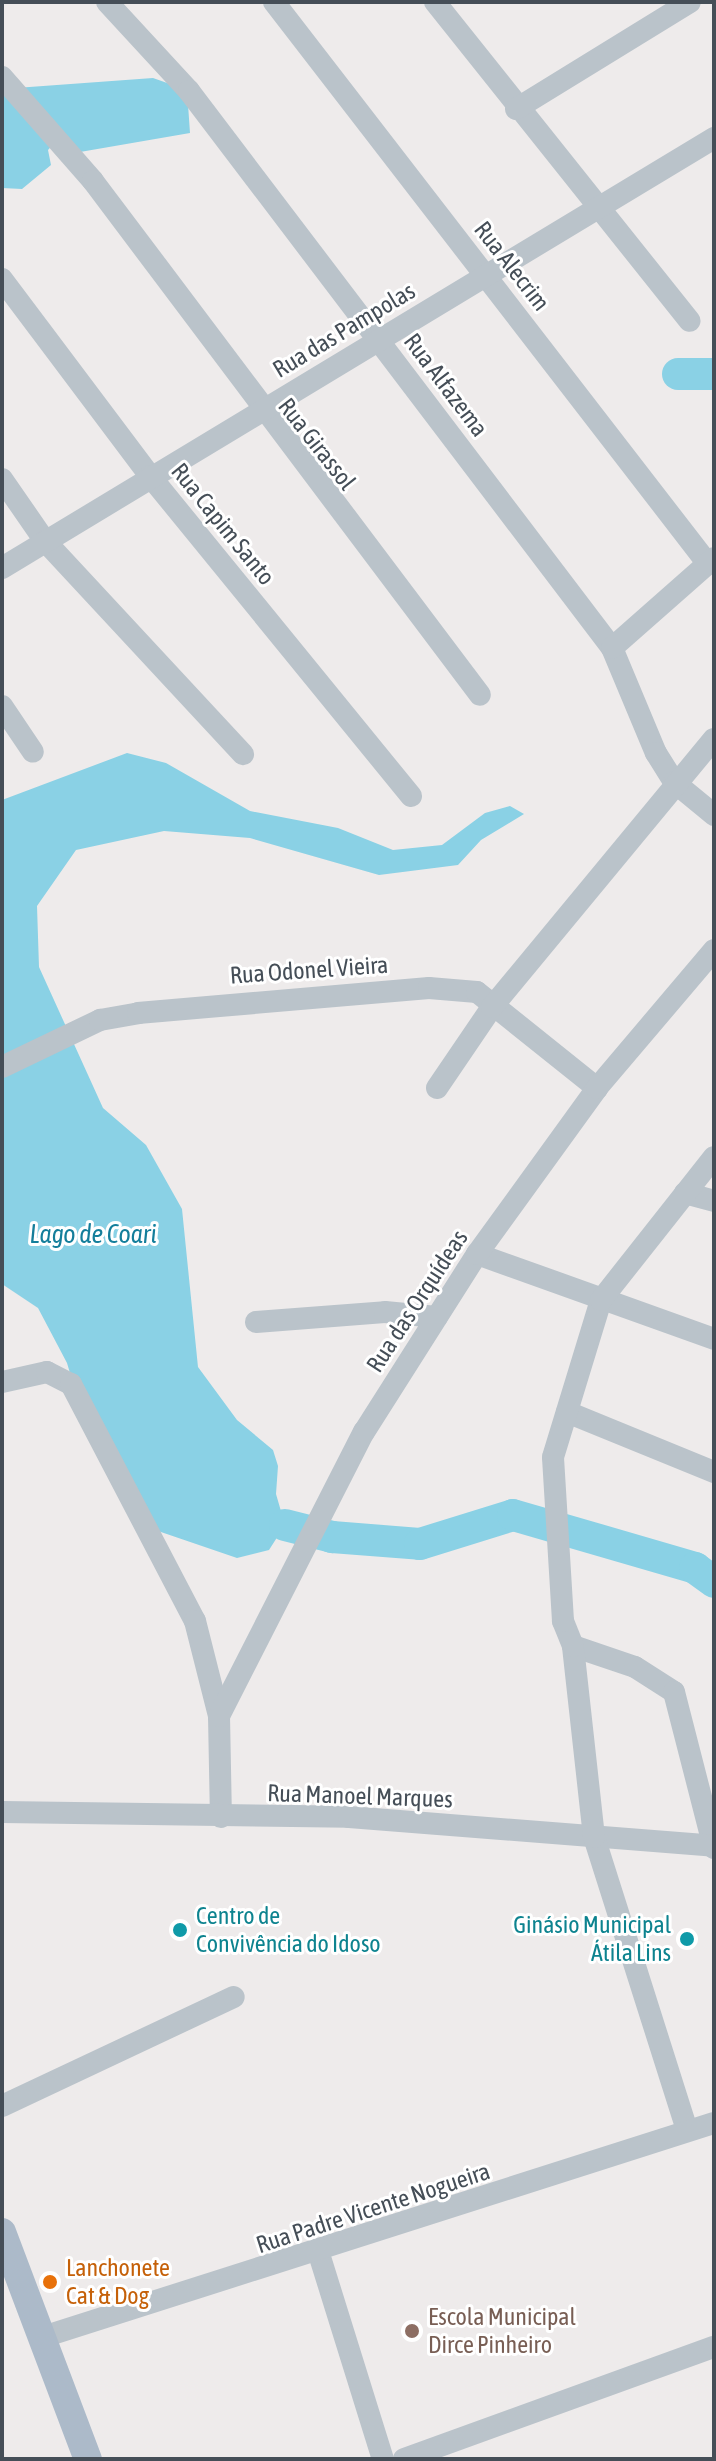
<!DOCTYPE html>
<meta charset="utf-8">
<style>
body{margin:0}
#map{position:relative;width:716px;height:2461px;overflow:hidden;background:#eeebeb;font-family:"Asap Condensed",sans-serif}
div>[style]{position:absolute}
.water>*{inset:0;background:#8ad1e5}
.river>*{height:32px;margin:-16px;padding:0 16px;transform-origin:16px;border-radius:16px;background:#8ad1e5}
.minor>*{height:22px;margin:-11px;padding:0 11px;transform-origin:11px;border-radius:11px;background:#bac3ca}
.major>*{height:28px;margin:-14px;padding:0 14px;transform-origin:14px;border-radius:14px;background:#acbac9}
.dots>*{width:22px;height:22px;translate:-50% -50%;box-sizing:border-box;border:4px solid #fff;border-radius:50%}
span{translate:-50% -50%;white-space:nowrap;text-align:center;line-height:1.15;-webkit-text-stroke:6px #fff;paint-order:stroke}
.street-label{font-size:24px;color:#454e57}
.culture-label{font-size:24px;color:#0d838f}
.left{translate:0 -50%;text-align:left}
.right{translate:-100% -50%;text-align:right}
.food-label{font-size:24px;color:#c56008}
.education-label{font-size:24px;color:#785e54}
.water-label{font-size:26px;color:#147e9b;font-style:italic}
.frame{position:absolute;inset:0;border:4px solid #454e57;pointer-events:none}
</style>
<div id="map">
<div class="water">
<i style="clip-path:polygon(153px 78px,187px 90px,190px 133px,80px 152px,57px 140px,48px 150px,51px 165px,22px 189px,2px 188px,2px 89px)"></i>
<i style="clip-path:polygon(127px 753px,166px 763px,250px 811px,338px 828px,393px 850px,442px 845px,485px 813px,510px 806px,524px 814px,481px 840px,458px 865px,379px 875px,250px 838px,164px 831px,76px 850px,37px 906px,39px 967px,103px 1108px,146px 1145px,182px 1209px,198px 1367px,237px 1420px,273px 1450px,278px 1466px,276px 1494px,285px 1525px,269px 1550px,237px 1558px,158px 1531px,88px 1434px,67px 1363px,38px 1308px,2px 1284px,2px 800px)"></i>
</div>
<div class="river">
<i style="left:678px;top:374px;width:36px"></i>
<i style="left:285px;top:1525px;width:49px;rotate:14.3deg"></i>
<i style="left:332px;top:1537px;width:88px;rotate:4.5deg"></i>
<i style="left:420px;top:1544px;width:97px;rotate:-17.3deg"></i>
<i style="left:513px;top:1515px;width:190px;rotate:16.2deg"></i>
<i style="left:695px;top:1568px;width:24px;rotate:36deg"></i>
</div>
<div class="minor">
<i style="left:107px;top:2px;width:121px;rotate:47.3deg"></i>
<i style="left:189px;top:91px;width:699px;rotate:52.79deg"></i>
<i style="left:612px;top:648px;width:114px;rotate:67.3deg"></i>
<i style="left:656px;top:753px;width:34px;rotate:58deg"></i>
<i style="left:674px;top:782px;width:52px;rotate:39.5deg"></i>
<i style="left:274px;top:2px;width:710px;rotate:52.32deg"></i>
<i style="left:435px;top:2px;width:408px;rotate:51.4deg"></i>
<i style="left:2px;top:77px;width:138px;rotate:48.8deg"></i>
<i style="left:93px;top:181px;width:643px;rotate:53.02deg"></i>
<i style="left:516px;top:109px;width:204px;rotate:-31.6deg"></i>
<i style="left:2px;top:279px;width:246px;rotate:53.1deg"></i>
<i style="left:150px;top:476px;width:413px;rotate:50.8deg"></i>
<i style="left:2px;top:479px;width:75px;rotate:55.3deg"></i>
<i style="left:45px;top:541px;width:291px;rotate:47.1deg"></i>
<i style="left:2px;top:568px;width:832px;rotate:-31.13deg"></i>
<i style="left:612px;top:648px;width:136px;rotate:-41.4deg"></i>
<i style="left:2px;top:706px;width:55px;rotate:56deg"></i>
<i style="left:2px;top:1067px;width:109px;rotate:-25.6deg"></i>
<i style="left:100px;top:1020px;width:39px;rotate:-10deg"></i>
<i style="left:138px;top:1013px;width:292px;rotate:-4.9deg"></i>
<i style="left:429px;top:988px;width:48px;rotate:4.8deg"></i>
<i style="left:477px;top:992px;width:154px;rotate:38.7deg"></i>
<i style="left:437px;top:1088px;width:98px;rotate:-55.8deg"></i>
<i style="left:492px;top:1007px;width:348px;rotate:-50.4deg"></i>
<i style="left:685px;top:1193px;width:30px;rotate:15deg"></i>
<i style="left:477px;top:1254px;width:252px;rotate:19.7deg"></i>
<i style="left:256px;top:1322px;width:129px;rotate:-4.4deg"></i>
<i style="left:385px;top:1312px;width:52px;rotate:5.5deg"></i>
<i style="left:2px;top:1382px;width:46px;rotate:-12.5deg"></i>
<i style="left:47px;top:1372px;width:27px;rotate:27deg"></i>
<i style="left:71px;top:1384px;width:267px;rotate:62.4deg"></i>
<i style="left:195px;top:1621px;width:98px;rotate:75.8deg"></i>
<i style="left:219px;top:1716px;width:101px;rotate:88.9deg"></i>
<i style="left:567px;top:1412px;width:159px;rotate:22.2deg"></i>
<i style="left:573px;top:1646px;width:65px;rotate:18.7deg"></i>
<i style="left:635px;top:1667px;width:46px;rotate:32.7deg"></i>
<i style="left:674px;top:1692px;width:161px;rotate:75.6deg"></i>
<i style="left:219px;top:1716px;width:319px;rotate:-63deg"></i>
<i style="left:364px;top:1432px;width:211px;rotate:-57.6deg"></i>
<i style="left:477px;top:1254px;width:205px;rotate:-54.1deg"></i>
<i style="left:597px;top:1088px;width:181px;rotate:-49.7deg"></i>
<i style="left:2px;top:1812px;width:347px;rotate:0.8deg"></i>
<i style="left:349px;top:1817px;width:366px;rotate:4.5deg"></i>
<i style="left:2px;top:2106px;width:256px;rotate:-25.2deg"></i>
<i style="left:687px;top:2130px;width:307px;rotate:-107.6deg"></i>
<i style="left:594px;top:1837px;width:192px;rotate:-96.3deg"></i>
<i style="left:573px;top:1646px;width:27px;rotate:-112deg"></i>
<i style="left:563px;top:1621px;width:164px;rotate:-93.5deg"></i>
<i style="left:553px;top:1457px;width:164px;rotate:-73deg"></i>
<i style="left:601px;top:1300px;width:182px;rotate:-51.7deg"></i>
<i style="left:319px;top:2254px;width:215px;rotate:72.7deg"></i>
<i style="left:46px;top:2336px;width:701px;rotate:-17.69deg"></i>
<i style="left:404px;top:2459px;width:330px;rotate:-19.9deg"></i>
</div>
<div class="major">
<i style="left:2px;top:2232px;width:243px;rotate:69.3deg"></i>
</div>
<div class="dots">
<i style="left:180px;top:1930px;background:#0f9aa8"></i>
<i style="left:687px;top:1939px;background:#0f9aa8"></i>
<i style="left:50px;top:2282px;background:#e8710a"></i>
<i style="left:412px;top:2331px;background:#8d6e63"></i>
</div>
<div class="street-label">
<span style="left:512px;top:266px;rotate:52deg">Rua Alecrim</span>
<span style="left:344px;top:330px;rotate:-31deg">Rua das Pampolas</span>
<span style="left:446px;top:385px;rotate:53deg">Rua Alfazema</span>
<span style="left:317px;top:444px;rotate:52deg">Rua Girassol</span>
<span style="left:223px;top:524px;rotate:51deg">Rua Capim Santo</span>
<span style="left:309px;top:970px;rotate:-4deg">Rua Odonel Vieira</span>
<span style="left:417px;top:1301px;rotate:-57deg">Rua das Orquídeas</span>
<span style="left:360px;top:1796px;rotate:2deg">Rua Manoel Marques</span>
<span style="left:373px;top:2208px;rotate:-18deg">Rua Padre Vicente Nogueira</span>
</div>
<div class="culture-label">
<span class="left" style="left:196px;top:1930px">Centro de<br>Convivência do Idoso</span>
<span class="right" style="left:671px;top:1939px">Ginásio Municipal<br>Átila Lins</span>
</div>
<div class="food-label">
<span class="left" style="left:66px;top:2282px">Lanchonete<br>Cat &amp; Dog</span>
</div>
<div class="education-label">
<span class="left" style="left:428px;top:2331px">Escola Municipal<br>Dirce Pinheiro</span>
</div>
<div class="water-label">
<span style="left:93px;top:1235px">Lago de Coari</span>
</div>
<div class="frame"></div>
</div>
